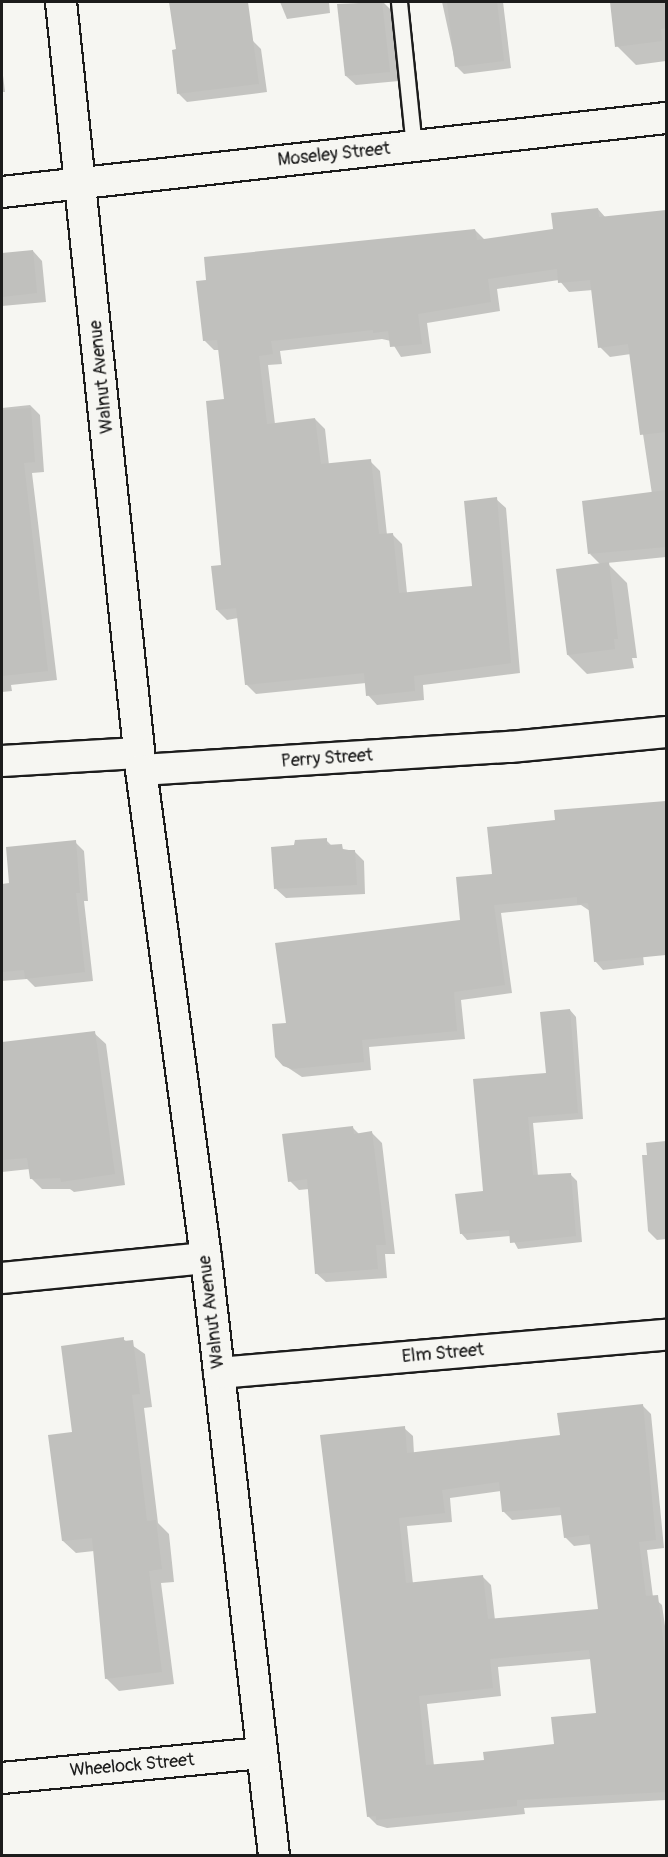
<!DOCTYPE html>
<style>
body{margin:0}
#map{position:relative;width:668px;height:1857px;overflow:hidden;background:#f6f6f2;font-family:Pangolin,sans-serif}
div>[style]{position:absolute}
.shadow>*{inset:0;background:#0003}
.building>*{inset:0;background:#c0c0bd}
.roads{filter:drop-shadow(2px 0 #1c1c1c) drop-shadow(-2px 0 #1c1c1c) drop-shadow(0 2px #1c1c1c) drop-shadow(0 -2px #1c1c1c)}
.lane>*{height:15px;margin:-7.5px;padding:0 7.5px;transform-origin:7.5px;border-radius:7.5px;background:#f6f6f2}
.street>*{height:30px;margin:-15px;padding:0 15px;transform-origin:15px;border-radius:15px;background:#f6f6f2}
span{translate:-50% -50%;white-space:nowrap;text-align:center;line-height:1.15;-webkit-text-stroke:4.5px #f6f6f2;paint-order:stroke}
.street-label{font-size:18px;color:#1c1c1c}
.frame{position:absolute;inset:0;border:3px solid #1c1c1c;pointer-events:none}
</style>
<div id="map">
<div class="shadow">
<i style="clip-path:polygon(171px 2px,210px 2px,216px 45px,253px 41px,261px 49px,267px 92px,187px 102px,179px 94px,178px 50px)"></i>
<i style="clip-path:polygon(280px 2px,329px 2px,330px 13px,287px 19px)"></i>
<i style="clip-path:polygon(383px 2px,391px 10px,399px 81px,356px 85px,346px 76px,339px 5px)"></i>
<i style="clip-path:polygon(442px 2px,503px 2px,511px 68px,464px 74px,456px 66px)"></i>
<i style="clip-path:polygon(612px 2px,666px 2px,666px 61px,636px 65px,617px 46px)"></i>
<i style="clip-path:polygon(2px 67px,5px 92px,2px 92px)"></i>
<i style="clip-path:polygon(598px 209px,606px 218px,666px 212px,666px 557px,607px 563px,627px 583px,637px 658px,632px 658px,634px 668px,587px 674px,568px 655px,601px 565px,590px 554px,652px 494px,631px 354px,610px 357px,600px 347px,593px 290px,569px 292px,559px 280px,497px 289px,500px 311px,427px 323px,431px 353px,401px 357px,391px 341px,382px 339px,280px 351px,282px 364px,268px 365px,275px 424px,315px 419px,325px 429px,329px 465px,370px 461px,380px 471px,387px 535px,392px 534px,402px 544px,407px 593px,473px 588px,496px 499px,506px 508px,520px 673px,423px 685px,424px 700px,377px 705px,368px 695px,366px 683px,256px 694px,246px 684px,238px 618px,227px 620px,217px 610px,222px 566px,225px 400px,219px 350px,214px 350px,204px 340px,475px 230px,485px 240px,554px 231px)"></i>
<i style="clip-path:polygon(33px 251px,42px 261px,46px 302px,2px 306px,2px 254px)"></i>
<i style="clip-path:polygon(30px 405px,40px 415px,44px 472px,32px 473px,57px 680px,11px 685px,12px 691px,2px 692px,2px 408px)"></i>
<i style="clip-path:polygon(666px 802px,666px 904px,638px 907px,644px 965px,603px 970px,595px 961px,590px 911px,581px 905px,501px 913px,512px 993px,461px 1000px,465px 1039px,369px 1047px,371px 1070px,302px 1077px,284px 1065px,287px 1024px,462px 921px,493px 875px,556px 822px,555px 811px)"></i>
<i style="clip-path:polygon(326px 840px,333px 847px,354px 851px,364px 861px,365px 894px,286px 898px,276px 889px)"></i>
<i style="clip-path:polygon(75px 842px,84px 851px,88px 901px,84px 901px,93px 981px,35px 987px,27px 979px,2px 981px,2px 886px,11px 885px)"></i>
<i style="clip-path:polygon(570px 1010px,576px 1017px,583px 1119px,533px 1123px,538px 1176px,570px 1174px,577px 1181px,582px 1242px,518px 1249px,511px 1236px,467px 1240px,461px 1233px,548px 1074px)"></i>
<i style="clip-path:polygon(94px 1033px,106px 1044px,125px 1185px,74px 1192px,70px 1189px,42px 1189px,31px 1178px,30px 1169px,2px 1172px,2px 1123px,5px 1123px,2px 1043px)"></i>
<i style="clip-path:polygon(352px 1127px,360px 1135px,372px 1133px,382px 1143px,395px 1254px,385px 1254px,387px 1278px,326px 1282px,316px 1273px,309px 1189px,299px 1190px,290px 1181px)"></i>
<i style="clip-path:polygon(666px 1141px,666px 1239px,657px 1240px,648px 1231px,642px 1155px,647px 1155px,646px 1143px)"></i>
<i style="clip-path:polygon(123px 1339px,145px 1354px,152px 1407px,144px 1408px,158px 1523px,169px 1534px,174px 1582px,161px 1583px,174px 1684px,119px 1691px,106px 1678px,94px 1551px,76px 1553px,63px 1541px,74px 1433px)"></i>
<i style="clip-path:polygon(evenodd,642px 1405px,651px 1414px,664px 1548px,647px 1550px,653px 1597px,662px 1605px,666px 1633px,666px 1800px,524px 1808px,525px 1814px,387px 1828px,377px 1825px,368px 1816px,404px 1428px,413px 1436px,414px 1454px,561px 1436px,642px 1405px,501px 1491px,503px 1511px,512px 1520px,562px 1515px,565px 1537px,574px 1546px,591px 1544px,599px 1610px,495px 1620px,491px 1585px,482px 1576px,413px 1584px,407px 1526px,452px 1522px,450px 1498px,501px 1491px,642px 1405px,591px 1659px,597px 1714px,556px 1746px,485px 1761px,434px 1766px,427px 1704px,501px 1696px,498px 1667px,591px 1659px)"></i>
</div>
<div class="building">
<i style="clip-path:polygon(169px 2px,248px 2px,259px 84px,177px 94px,172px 50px,176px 49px)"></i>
<i style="clip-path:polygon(382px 2px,390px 72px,345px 76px,337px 4px)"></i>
<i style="clip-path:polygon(447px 2px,497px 2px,504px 61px,455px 67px)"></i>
<i style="clip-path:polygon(610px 2px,664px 2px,666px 28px,661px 29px,662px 41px,615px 47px)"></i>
<i style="clip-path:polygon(598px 208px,599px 217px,666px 210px,666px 432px,640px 435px,628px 344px,598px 348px,590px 280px,558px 283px,557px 269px,488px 279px,491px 302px,418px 314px,422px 344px,390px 347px,388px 331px,373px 333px,373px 330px,271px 341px,273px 354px,259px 356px,267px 424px,315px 418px,321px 464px,371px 459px,379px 534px,393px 533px,399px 593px,472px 586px,464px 501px,497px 497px,511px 663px,414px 676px,415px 691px,366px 696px,364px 673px,245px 685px,236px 608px,216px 610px,211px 566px,221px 565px,206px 401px,224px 399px,217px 340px,203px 341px,196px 281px,206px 280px,204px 257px,475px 229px,477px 240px,553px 229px,551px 213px)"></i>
<i style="clip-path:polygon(33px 250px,37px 293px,2px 297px,2px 253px)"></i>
<i style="clip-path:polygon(31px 408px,35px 462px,24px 463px,48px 671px,2px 676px,2px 410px)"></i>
<i style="clip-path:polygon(666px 490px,666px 547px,588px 554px,582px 501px)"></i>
<i style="clip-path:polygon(609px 562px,618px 639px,614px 639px,615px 649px,567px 655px,556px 569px)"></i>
<i style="clip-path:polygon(666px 801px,666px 955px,594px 962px,588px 903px,577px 904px,577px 897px,494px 905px,505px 985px,454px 992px,457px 1031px,362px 1040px,364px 1062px,292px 1069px,283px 1066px,275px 1057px,272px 1024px,286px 1023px,275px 943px,460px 920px,456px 877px,492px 874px,487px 827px,555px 820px,554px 810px)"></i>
<i style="clip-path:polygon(327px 838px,327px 845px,342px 844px,343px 850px,355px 850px,357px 885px,274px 889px,271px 847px,294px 845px,295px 840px)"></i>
<i style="clip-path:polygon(76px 840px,80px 893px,76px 893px,85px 972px,25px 979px,24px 970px,2px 972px,2px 884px,9px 883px,6px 847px)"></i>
<i style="clip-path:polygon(570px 1009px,578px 1113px,528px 1117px,533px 1175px,571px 1173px,576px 1236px,510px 1243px,509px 1230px,460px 1234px,455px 1194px,483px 1191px,473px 1079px,546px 1073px,540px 1012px)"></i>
<i style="clip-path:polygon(95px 1031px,115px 1174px,61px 1182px,60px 1178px,30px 1179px,27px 1158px,2px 1160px,2px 1042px)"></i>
<i style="clip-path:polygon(353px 1126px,354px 1134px,372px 1131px,386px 1245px,376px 1245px,378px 1269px,315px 1274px,307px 1179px,288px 1182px,282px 1134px)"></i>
<i style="clip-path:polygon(124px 1337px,124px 1341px,133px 1340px,140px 1394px,132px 1395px,147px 1521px,156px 1520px,162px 1569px,149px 1571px,162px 1672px,105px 1679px,92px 1538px,62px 1541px,48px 1435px,72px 1432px,61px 1346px)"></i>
<i style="clip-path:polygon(evenodd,643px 1404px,656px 1540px,639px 1542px,646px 1596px,658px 1595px,666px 1666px,666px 1792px,517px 1800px,517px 1806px,376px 1820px,376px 1816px,367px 1817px,320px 1435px,405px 1426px,407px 1453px,560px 1435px,557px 1413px,643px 1404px,499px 1482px,502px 1512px,560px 1507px,564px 1538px,589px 1535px,598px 1609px,488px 1619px,483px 1575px,406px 1583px,399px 1518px,445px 1513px,442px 1490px,499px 1482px,643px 1404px,589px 1650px,596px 1713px,551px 1717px,554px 1744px,483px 1752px,484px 1760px,426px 1765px,419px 1696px,493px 1688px,490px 1659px,589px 1650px)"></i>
</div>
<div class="roads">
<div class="lane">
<i style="left:399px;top:2px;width:145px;rotate:84.1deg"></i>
</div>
<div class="street">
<i style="left:61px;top:2px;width:772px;rotate:84.05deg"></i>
<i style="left:141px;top:770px;width:370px;rotate:-3.6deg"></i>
<i style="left:510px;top:747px;width:157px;rotate:-5.5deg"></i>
<i style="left:2px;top:192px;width:668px;rotate:-6.36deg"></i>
<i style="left:2px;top:761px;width:136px;rotate:-3.4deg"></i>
<i style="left:141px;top:770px;width:492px;rotate:82.4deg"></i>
<i style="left:206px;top:1258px;width:602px;rotate:83.51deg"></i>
<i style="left:2px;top:1278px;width:205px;rotate:-5.6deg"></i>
<i style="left:219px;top:1373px;width:449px;rotate:-4.9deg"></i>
<i style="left:2px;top:1778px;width:261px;rotate:-5.5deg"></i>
</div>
</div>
<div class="street-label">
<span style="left:334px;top:155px;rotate:-6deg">Moseley Street</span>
<span style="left:102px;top:377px;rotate:-96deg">Walnut Avenue</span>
<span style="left:327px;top:759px;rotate:-4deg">Perry Street</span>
<span style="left:212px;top:1312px;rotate:-97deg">Walnut Avenue</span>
<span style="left:443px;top:1354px;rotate:-5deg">Elm Street</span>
<span style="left:132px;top:1766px;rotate:-5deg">Wheelock Street</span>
</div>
<div class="frame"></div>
</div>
